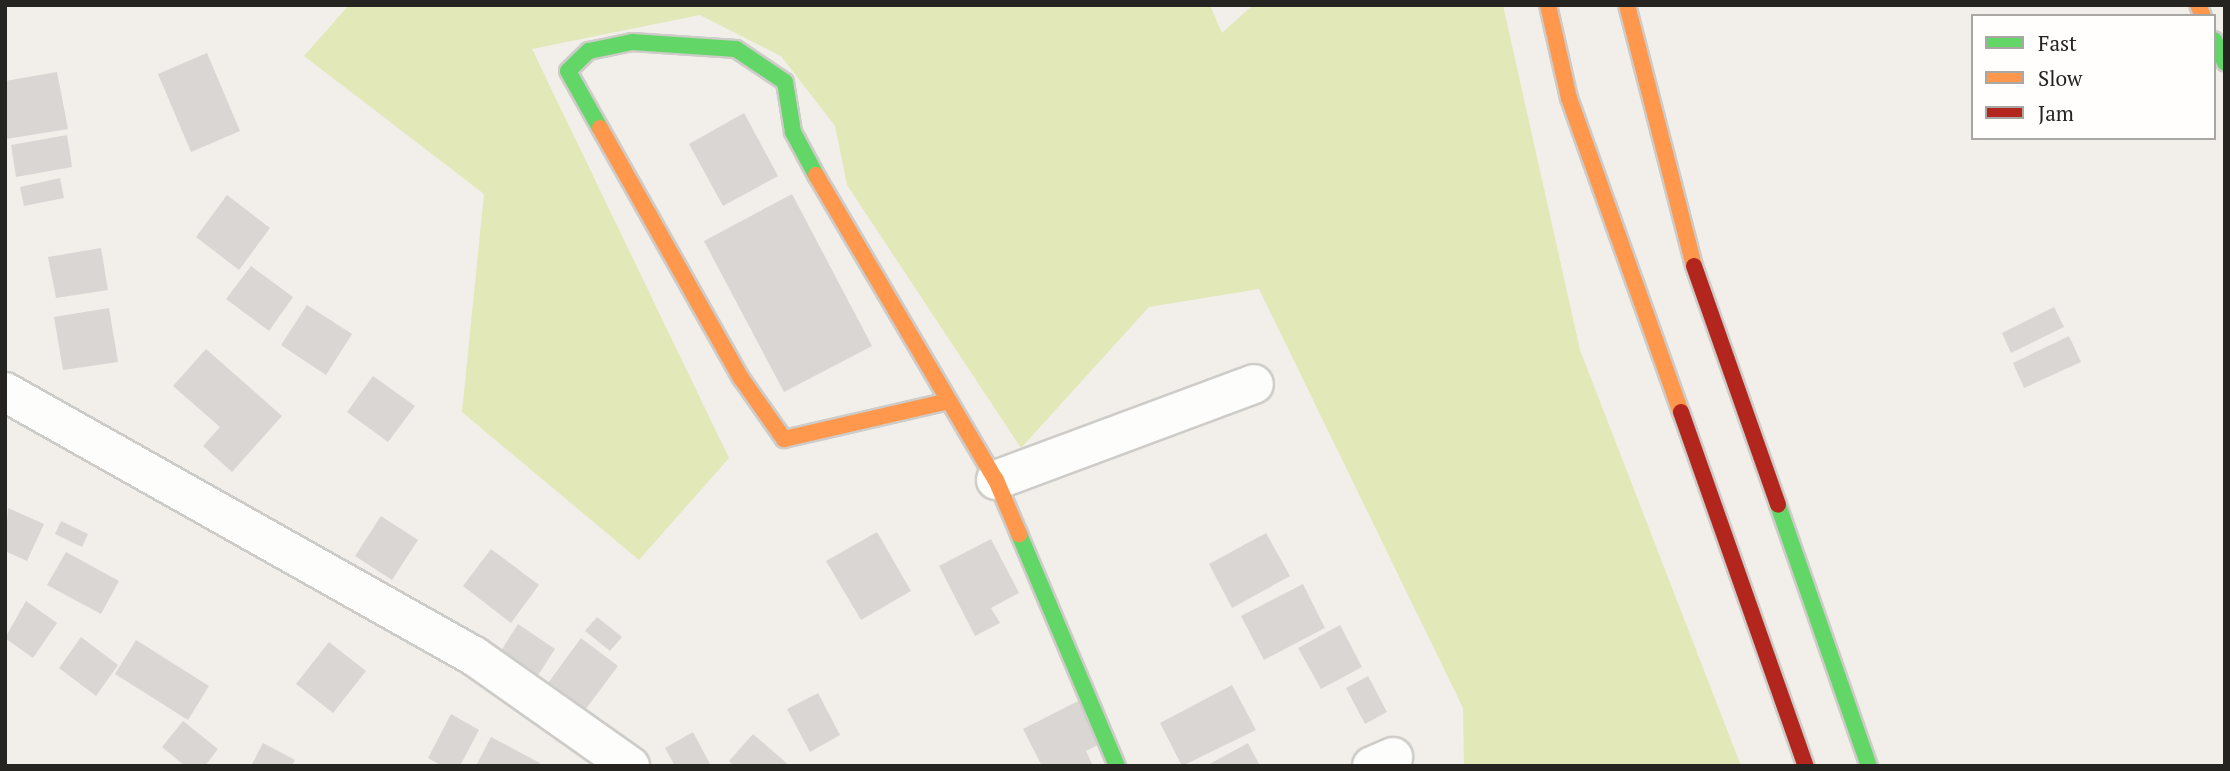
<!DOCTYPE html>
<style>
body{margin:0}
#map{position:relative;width:2230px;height:771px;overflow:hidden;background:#f2efea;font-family:"PT Serif",serif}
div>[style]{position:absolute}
.green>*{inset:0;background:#e2e8b8}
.building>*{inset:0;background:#d9d6d4}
.roads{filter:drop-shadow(2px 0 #ceccc8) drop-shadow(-2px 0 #ceccc8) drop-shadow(0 2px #ceccc8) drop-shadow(0 -2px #ceccc8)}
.street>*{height:38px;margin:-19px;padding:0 19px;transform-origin:19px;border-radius:19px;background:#fdfdfc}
.fast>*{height:16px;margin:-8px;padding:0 8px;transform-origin:8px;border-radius:8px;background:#63d668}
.slow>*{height:16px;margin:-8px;padding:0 8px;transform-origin:8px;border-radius:8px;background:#ff974d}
.jam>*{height:16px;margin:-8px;padding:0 8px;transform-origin:8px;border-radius:8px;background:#b3261e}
span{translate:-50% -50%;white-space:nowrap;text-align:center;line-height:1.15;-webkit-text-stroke:5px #fffefc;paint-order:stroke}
.frame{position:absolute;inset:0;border:7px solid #262421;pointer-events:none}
.legend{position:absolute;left:1971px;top:14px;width:245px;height:126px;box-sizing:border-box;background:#fffefc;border:2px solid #a8a7a4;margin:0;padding:9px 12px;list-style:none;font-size:21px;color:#262421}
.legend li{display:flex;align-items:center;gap:14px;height:35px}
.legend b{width:35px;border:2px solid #a8a7a4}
</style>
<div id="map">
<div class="green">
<i style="clip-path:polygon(349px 5px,1210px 5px,1222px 33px,1253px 5px,1503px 5px,1580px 350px,1741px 766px,1464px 766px,1463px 708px,1259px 289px,1149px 307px,1021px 448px,847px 185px,835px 126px,781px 56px,700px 15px,532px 49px,729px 458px,639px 560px,462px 412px,484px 194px,304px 56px)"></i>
</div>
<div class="building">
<i style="clip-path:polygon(207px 53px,240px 131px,191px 152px,158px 74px)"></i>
<i style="clip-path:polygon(57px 72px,68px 129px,6px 139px,5px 81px)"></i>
<i style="clip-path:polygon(744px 113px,778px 176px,723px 206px,689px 144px)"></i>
<i style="clip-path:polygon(67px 135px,72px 167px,16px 177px,11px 145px)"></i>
<i style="clip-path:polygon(60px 178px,64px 198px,24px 206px,20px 187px)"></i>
<i style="clip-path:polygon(792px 194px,872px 346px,784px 392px,704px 241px)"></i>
<i style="clip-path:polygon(227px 195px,270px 228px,239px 270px,196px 237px)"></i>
<i style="clip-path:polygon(101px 248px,108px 290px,56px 298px,48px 257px)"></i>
<i style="clip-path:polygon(251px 266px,293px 297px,269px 331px,226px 299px)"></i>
<i style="clip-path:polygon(307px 305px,352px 334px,326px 375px,281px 345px)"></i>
<i style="clip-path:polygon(2054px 307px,2064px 327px,2011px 353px,2002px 333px)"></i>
<i style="clip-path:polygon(109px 308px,118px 362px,63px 370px,54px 317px)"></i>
<i style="clip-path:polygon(2069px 336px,2081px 362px,2024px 388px,2013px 363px)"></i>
<i style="clip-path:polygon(206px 349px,282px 416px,232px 472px,203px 446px,220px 427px,173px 386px)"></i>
<i style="clip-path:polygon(373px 376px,415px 406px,388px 442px,347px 412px)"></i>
<i style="clip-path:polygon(8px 508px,44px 524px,27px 561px,5px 551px)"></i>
<i style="clip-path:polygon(381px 516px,418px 540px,392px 580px,355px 556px)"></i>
<i style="clip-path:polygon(61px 521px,88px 534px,82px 547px,55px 534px)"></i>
<i style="clip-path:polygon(877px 532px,911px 591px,861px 620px,826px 561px)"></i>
<i style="clip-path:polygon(1266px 533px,1290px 576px,1232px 608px,1209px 564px)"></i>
<i style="clip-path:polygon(991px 539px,1019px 593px,991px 608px,1000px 623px,975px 636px,939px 566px)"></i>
<i style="clip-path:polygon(491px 549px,539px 585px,511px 623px,463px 586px)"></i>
<i style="clip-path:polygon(66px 552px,119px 581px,101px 614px,47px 585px)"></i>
<i style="clip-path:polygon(1303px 584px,1325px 628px,1264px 660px,1241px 616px)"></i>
<i style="clip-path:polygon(26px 601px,57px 623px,33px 658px,5px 638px)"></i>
<i style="clip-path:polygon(597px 617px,622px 637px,610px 651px,585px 631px)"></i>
<i style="clip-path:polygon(518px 624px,555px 649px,531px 686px,494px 662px)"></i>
<i style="clip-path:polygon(1340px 625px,1362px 667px,1321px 689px,1298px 648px)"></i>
<i style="clip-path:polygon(81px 637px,118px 665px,96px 696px,59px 668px)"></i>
<i style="clip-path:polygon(581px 638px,618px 666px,579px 718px,543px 690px)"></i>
<i style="clip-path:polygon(136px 640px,209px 686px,188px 720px,115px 674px)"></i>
<i style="clip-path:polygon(329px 642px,366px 671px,333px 713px,296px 684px)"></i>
<i style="clip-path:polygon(1368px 676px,1387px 712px,1365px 724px,1346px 688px)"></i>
<i style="clip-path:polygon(1232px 685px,1256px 730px,1182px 766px,1160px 723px)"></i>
<i style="clip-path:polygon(818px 693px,840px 735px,810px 752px,787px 709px)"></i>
<i style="clip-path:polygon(1082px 699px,1104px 742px,1086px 751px,1093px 766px,1042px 766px,1023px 729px)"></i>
<i style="clip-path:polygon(451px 714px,479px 730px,460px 766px,442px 766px,428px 758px)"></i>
<i style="clip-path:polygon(183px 721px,218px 749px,205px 766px,185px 766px,162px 747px)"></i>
<i style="clip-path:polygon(693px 732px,711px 766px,675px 766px,665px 748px)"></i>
<i style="clip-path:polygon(753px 734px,790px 766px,734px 766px,729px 761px)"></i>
<i style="clip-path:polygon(491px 737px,540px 763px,538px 766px,476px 766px)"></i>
<i style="clip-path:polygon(263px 743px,295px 760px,292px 766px,251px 766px)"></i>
<i style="clip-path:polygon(1248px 743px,1260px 766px,1206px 766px)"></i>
</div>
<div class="roads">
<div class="street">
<i style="left:5px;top:392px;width:538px;rotate:29.38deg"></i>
<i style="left:474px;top:656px;width:191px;rotate:35.2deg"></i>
<i style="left:996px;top:480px;width:275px;rotate:-20.4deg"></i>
<i style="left:1372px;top:766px;width:23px;rotate:-23deg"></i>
</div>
<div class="fast">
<i style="left:2214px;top:40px;width:25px;rotate:64deg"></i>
<i style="left:600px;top:128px;width:65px;rotate:-119.3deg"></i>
<i style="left:568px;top:71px;width:29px;rotate:-44deg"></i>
<i style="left:589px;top:51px;width:44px;rotate:-11.8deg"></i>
<i style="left:632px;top:42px;width:104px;rotate:3.9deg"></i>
<i style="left:736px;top:49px;width:59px;rotate:34deg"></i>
<i style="left:785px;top:82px;width:51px;rotate:80.9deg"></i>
<i style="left:793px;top:132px;width:49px;rotate:61.9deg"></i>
<i style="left:1778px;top:505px;width:276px;rotate:70.8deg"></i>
<i style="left:1019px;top:534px;width:252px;rotate:67.1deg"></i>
</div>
<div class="slow">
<i style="left:1548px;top:5px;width:95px;rotate:77.3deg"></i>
<i style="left:1569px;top:98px;width:333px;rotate:70.4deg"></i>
<i style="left:1627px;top:5px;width:269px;rotate:75.6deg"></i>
<i style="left:2198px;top:5px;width:12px;rotate:66deg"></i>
<i style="left:600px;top:128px;width:287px;rotate:60.6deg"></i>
<i style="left:741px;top:378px;width:75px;rotate:54.8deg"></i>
<i style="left:784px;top:439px;width:168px;rotate:-13deg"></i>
<i style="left:816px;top:175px;width:354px;rotate:59.5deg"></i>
<i style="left:996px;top:480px;width:59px;rotate:66.9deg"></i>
</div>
<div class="jam">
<i style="left:1694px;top:266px;width:253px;rotate:70.6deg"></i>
<i style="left:1681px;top:412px;width:375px;rotate:70.6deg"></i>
</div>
</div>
<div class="frame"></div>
<ul class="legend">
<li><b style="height:9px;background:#63d668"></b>Fast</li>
<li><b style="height:9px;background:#ff974d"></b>Slow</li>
<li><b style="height:9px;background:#b3261e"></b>Jam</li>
</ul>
</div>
